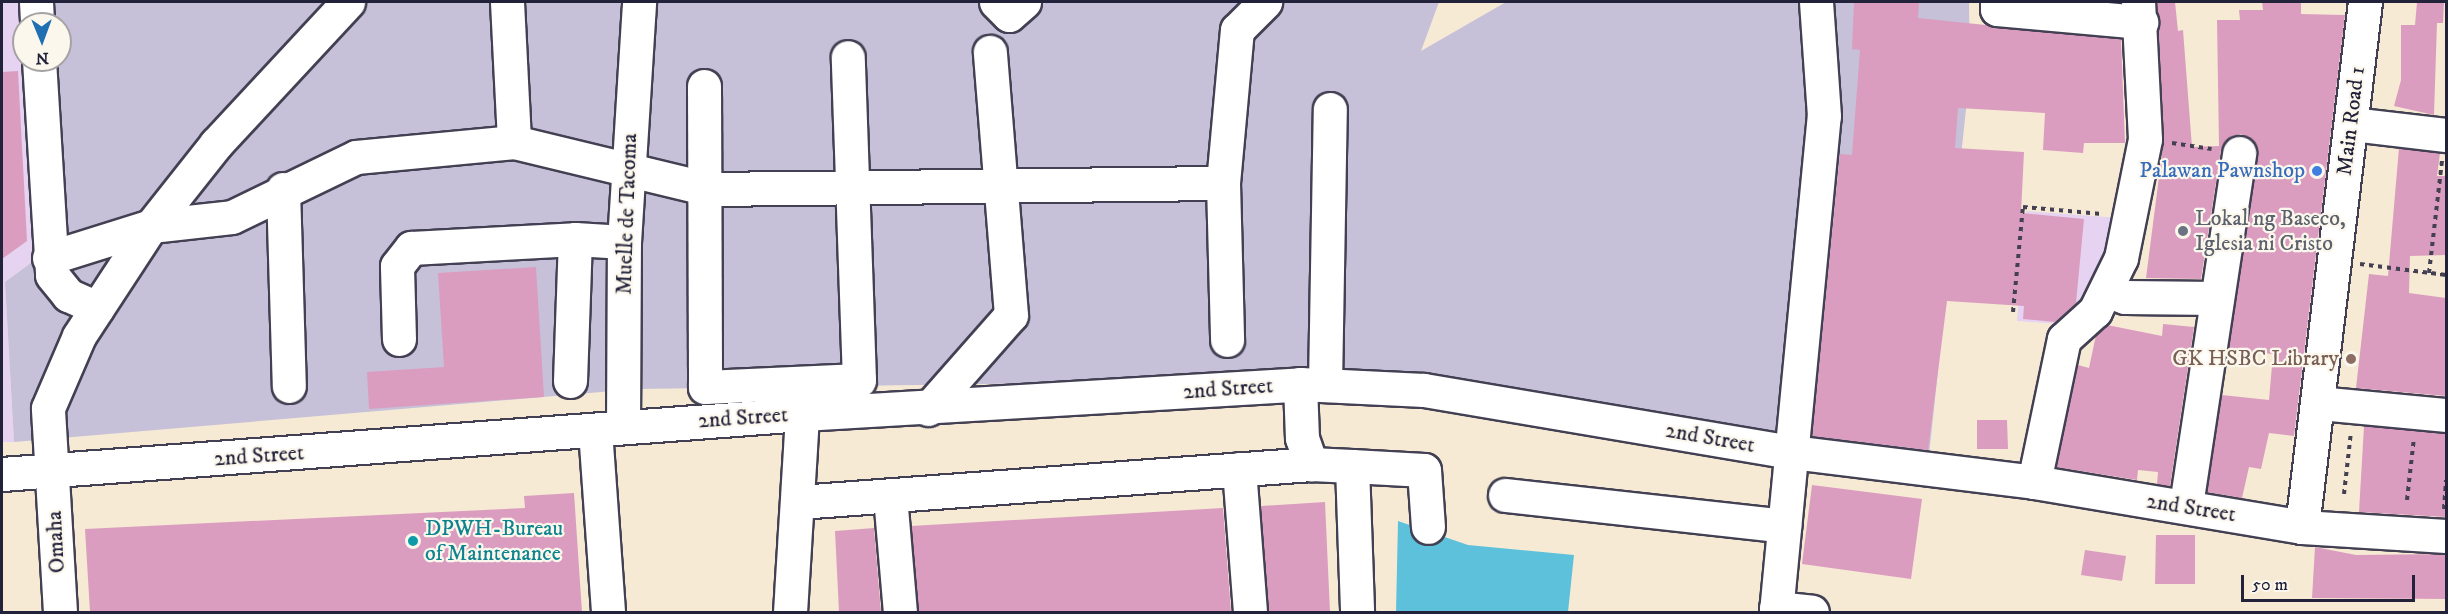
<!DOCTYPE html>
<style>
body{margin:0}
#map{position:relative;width:2448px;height:614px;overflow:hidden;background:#f6ead4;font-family:"IM FELL DW Pica",serif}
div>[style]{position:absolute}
.built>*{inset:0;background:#e5d3f1}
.industrial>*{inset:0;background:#c7c0d9}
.water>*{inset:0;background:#5ec1dc}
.building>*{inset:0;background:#db9dbf}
.path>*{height:4px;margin-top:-2px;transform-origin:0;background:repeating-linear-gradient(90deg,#424052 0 4.5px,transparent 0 9px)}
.roads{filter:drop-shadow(2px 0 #424052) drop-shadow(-2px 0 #424052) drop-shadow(0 2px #424052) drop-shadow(0 -2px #424052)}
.minor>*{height:33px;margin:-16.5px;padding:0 16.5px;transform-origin:16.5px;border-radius:16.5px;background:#fff}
.dots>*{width:16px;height:16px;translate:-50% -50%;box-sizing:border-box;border:3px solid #fbf7ec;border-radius:50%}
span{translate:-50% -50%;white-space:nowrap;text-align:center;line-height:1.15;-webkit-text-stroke:4.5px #fbf7ec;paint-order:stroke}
.street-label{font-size:22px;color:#22223b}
.shop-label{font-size:22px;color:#366cbe}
.right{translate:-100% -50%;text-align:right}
.worship-label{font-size:22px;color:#5b616d}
.left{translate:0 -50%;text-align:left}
.education-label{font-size:22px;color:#785e54}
.culture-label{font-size:22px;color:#0d838f}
.frame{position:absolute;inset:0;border:3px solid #22223b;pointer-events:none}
.north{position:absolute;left:12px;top:12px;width:60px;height:60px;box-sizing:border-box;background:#fbf7ec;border:2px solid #a4a2a5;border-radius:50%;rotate:179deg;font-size:16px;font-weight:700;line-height:24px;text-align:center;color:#22223b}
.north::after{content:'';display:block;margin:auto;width:21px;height:27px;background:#1f6fb2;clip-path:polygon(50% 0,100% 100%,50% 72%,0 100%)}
.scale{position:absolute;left:2241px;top:575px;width:174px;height:27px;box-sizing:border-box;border:3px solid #22223b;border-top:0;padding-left:8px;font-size:18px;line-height:21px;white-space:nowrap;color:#22223b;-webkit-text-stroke:4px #fbf7ec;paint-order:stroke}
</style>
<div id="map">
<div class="built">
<i style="clip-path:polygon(2px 2px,31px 2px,24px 60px,43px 254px,5px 282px,14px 442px,2px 442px)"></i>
<i style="clip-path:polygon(2026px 211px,2120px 218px,2074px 325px,2017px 321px)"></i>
</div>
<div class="industrial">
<i style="clip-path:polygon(31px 2px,1439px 2px,1421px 51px,1506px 2px,1969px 2px,1970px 72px,1929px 455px,1400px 378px,636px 389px,14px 442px,5px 282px,43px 254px,34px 60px,60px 60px,60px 24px,32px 24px)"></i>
</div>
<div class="water">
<i style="clip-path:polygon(1398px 521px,1468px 545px,1574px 555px,1568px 612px,1396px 612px)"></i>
</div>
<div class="building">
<i style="clip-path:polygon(1854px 2px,1919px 2px,1918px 18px,2121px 39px,2125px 143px,2084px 143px,2083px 153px,2043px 150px,2045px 113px,1958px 108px,1955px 148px,2024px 152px,2021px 213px,2084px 219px,2076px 303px,2055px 322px,2023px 319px,2024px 306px,1947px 301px,1928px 450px,1812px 436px,1840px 154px,1852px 155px,1860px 50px,1852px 49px)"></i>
<i style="clip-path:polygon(2157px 2px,2175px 2px,2178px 31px,2183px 30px,2192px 147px,2219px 146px,2217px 20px,2240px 20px,2239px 10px,2263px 10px,2262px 2px,2301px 2px,2301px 14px,2345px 15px,2294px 436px,2269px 433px,2261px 469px,2249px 467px,2242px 498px,2207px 492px,2222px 395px,2269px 400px,2273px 354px,2228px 350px,2257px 147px,2241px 134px,2232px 136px,2221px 150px,2201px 279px,2146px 278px,2164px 138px)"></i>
<i style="clip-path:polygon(2417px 2px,2444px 2px,2443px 23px,2437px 23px,2434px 115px,2394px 106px,2401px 80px,2401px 25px,2415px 25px)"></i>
<i style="clip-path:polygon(18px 71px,27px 241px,2px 259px,2px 72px)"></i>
<i style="clip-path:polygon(2399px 148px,2440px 153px,2437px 176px,2446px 176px,2446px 255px,2410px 256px,2409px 293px,2446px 298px,2446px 396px,2356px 388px,2369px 274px,2388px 276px)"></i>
<i style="clip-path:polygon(536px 267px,544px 397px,369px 409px,367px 372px,444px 367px,438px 273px)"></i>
<i style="clip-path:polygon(2163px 324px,2194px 327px,2170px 486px,2157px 484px,2158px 472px,2138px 470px,2137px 480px,2056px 467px,2078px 365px,2089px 368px,2096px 335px,2107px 325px,2162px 336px)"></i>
<i style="clip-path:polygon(1977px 420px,2007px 420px,2008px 449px,1977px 449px)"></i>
<i style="clip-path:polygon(2364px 426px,2446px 433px,2446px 517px,2359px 512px)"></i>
<i style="clip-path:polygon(1812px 485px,1922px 499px,1911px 579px,1802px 564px)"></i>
<i style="clip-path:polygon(574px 493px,582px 612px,90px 612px,85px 529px,525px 508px,524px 496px)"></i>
<i style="clip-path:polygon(1325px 502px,1330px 612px,1268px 612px,1261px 506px)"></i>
<i style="clip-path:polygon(1223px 508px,1231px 612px,918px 612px,911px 526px)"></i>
<i style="clip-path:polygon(874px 528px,881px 612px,839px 612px,835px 531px)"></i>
<i style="clip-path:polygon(2156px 535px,2195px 535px,2195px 584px,2155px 584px)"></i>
<i style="clip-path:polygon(2315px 547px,2356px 555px,2446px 554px,2446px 599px,2312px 598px)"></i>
<i style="clip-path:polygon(2085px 550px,2126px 556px,2122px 581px,2081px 575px)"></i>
</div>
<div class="path">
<i style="left:2172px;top:143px;width:40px;rotate:8.5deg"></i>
<i style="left:2360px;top:264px;width:87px;rotate:7.3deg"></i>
<i style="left:2429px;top:273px;width:113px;rotate:-83.4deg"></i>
<i style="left:2013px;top:312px;width:105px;rotate:-84.6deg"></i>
<i style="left:2023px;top:207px;width:79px;rotate:5.1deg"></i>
<i style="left:2344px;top:494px;width:62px;rotate:-83.6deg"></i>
<i style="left:2407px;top:500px;width:62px;rotate:-83.6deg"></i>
<i style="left:2444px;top:509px;width:29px;rotate:-86deg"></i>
</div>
<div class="roads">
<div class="minor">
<i style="left:36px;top:2px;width:22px;rotate:87deg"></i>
<i style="left:507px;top:2px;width:140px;rotate:87.1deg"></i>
<i style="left:996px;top:2px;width:18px;rotate:45deg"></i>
<i style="left:1009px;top:15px;width:20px;rotate:-41deg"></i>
<i style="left:1997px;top:2px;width:7px;rotate:90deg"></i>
<i style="left:1997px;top:9px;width:145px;rotate:5.2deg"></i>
<i style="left:39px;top:60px;width:215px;rotate:86.5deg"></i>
<i style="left:52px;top:275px;width:26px;rotate:51deg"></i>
<i style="left:68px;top:295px;width:32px;rotate:24deg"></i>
<i style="left:704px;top:86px;width:301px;rotate:89.8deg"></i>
<i style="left:705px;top:387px;width:154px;rotate:-2.6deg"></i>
<i style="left:859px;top:380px;width:323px;rotate:-92deg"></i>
<i style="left:2352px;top:124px;width:95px;rotate:6.7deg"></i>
<i style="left:1223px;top:183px;width:157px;rotate:88.5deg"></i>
<i style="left:283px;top:189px;width:197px;rotate:88.3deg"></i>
<i style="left:49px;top:258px;width:107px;rotate:-17.4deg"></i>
<i style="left:151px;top:226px;width:81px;rotate:-6.3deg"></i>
<i style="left:232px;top:217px;width:138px;rotate:-25.8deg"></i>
<i style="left:356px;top:157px;width:159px;rotate:-5.4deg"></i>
<i style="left:514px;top:142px;width:200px;rotate:13.6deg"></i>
<i style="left:708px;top:189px;width:515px;rotate:-0.67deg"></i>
<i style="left:1223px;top:183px;width:154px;rotate:-84.8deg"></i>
<i style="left:1237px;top:30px;width:40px;rotate:-45deg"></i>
<i style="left:2109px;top:291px;width:17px;rotate:21deg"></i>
<i style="left:2125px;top:297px;width:92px;rotate:0.6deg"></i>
<i style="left:399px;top:339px;width:73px;rotate:-91.6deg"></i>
<i style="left:397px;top:266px;width:23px;rotate:-52deg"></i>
<i style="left:411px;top:248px;width:164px;rotate:-3.1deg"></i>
<i style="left:575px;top:239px;width:49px;rotate:3.5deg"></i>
<i style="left:570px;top:381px;width:142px;rotate:-88deg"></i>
<i style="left:1300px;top:384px;width:54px;rotate:87.9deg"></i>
<i style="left:1302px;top:438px;width:28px;rotate:71deg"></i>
<i style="left:1311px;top:464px;width:41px;rotate:2.8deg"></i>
<i style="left:1352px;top:466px;width:146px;rotate:88deg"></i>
<i style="left:1325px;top:385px;width:276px;rotate:-89deg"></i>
<i style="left:2318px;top:403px;width:129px;rotate:5.4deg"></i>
<i style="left:928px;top:409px;width:125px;rotate:-48.6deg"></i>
<i style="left:1011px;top:315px;width:264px;rotate:-94.6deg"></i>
<i style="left:623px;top:427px;width:185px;rotate:-89.7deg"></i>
<i style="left:624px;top:242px;width:240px;rotate:-86.4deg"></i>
<i style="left:595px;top:430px;width:182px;rotate:85.9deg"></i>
<i style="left:1352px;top:466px;width:72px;rotate:3.2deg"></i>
<i style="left:1424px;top:470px;width:57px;rotate:86deg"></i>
<i style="left:1239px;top:469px;width:143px;rotate:85.6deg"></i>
<i style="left:2px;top:474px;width:802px;rotate:-4.29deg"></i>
<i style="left:802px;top:414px;width:499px;rotate:-3.4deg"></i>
<i style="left:1300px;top:384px;width:124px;rotate:2.8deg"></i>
<i style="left:1424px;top:390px;width:372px;rotate:9.6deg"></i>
<i style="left:1791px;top:452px;width:245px;rotate:7deg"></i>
<i style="left:2034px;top:482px;width:272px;rotate:9.5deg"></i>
<i style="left:2302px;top:527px;width:144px;rotate:3.6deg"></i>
<i style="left:2034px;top:482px;width:146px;rotate:-78.2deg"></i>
<i style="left:2064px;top:339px;width:42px;rotate:-42.1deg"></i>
<i style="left:2095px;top:311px;width:59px;rotate:-63.9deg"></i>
<i style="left:2121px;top:258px;width:121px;rotate:-78.6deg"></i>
<i style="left:2145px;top:139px;width:137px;rotate:-92.9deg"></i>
<i style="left:1505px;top:495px;width:281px;rotate:6.3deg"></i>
<i style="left:890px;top:496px;width:116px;rotate:85.1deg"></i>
<i style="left:799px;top:502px;width:513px;rotate:-4.24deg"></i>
<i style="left:2186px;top:505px;width:356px;rotate:-81.4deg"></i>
<i style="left:2302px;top:527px;width:529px;rotate:-83.16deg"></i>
<i style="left:1776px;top:608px;width:36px;rotate:6deg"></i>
<i style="left:60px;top:612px;width:204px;rotate:-93.4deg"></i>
<i style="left:48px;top:408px;width:78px;rotate:-66.7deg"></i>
<i style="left:79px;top:336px;width:131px;rotate:-56.8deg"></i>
<i style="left:151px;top:226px;width:105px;rotate:-51.6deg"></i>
<i style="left:216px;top:144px;width:194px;rotate:-47.1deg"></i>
<i style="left:790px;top:612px;width:198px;rotate:-86.5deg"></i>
<i style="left:1776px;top:612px;width:498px;rotate:-84.5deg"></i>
<i style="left:1824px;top:116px;width:114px;rotate:-94deg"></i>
</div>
</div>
<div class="dots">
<i style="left:2317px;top:171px;background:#3f7fe0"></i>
<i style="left:2183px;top:231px;background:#6b7280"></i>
<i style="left:2351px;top:359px;background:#8d6e63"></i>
<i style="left:413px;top:541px;background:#0f9aa8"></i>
</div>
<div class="street-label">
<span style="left:2351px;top:121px;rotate:-83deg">Main Road 1</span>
<span style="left:627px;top:214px;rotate:-88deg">Muelle de Tacoma</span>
<span style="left:1228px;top:389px;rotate:-4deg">2nd Street</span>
<span style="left:743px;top:418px;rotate:-4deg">2nd Street</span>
<span style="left:1710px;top:438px;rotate:10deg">2nd Street</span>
<span style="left:259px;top:456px;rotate:-4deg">2nd Street</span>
<span style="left:2191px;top:508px;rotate:9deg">2nd Street</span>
<span style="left:56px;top:542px;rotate:-93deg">Omaha</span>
</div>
<div class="shop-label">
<span class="right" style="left:2305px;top:171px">Palawan Pawnshop</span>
</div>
<div class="worship-label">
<span class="left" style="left:2195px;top:231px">Lokal ng Baseco,<br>Iglesia ni Cristo</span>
</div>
<div class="education-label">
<span class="right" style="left:2339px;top:359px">GK HSBC Library</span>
</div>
<div class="culture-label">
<span class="left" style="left:425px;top:541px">DPWH-Bureau<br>of Maintenance</span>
</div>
<div class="frame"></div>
<div class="north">N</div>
<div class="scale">50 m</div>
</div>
